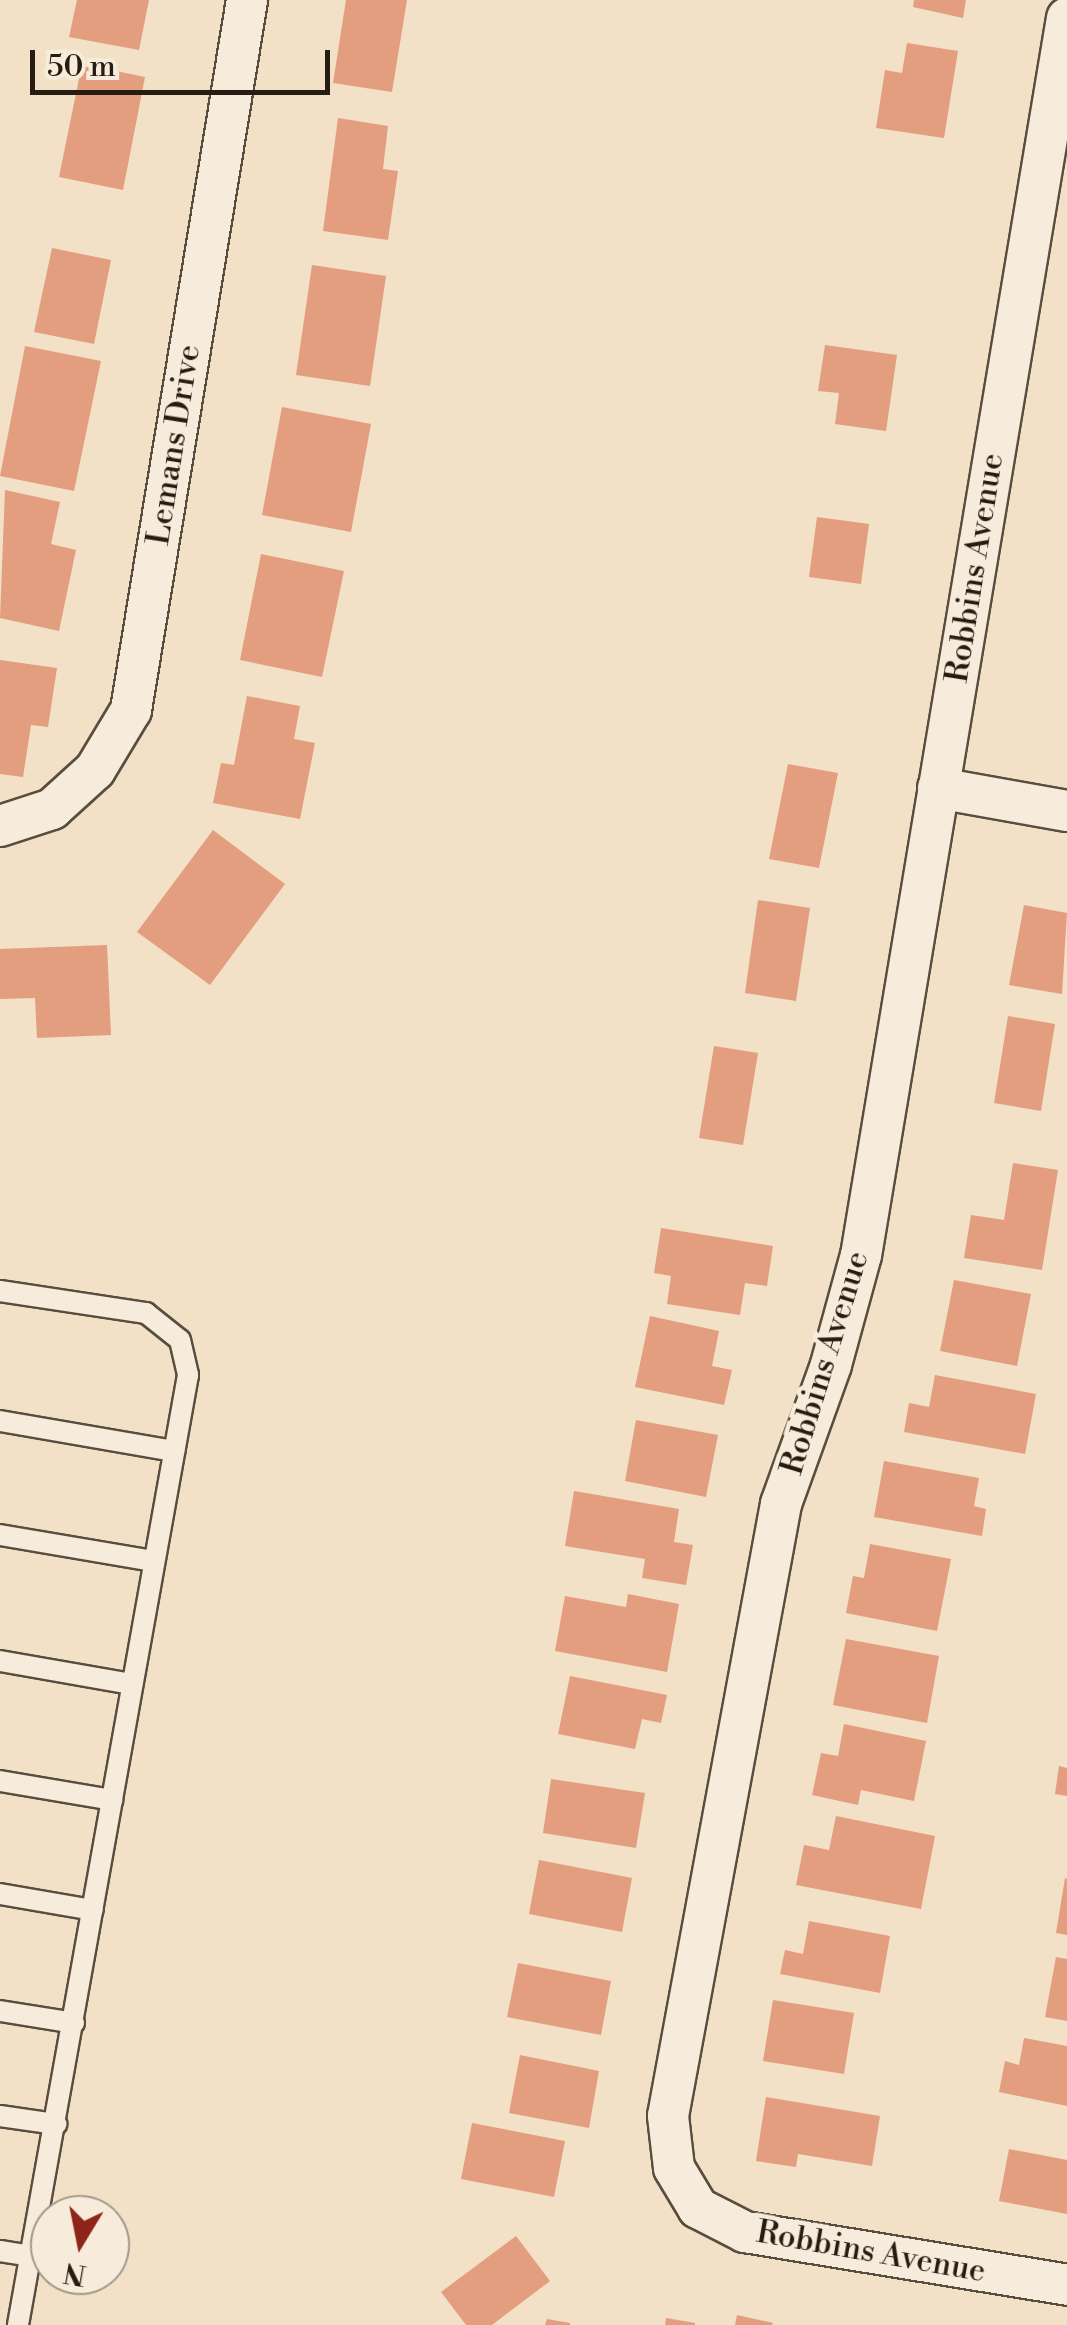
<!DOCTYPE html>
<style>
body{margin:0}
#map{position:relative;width:1067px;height:2325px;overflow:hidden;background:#f2e0c7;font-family:"Libre Bodoni",serif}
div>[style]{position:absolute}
.building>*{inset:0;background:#e29e7f}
.roads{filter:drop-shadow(2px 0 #594d3e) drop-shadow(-2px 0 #594d3e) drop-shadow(0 2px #594d3e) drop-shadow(0 -2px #594d3e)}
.lane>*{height:20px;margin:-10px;padding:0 10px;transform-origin:10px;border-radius:10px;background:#f7ebdb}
.street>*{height:40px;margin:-20px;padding:0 20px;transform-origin:20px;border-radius:20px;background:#f7ebdb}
span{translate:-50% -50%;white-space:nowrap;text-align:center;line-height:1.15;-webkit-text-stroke:9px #f7ebdb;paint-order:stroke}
.street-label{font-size:32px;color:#261c11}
.north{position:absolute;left:30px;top:2195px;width:100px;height:100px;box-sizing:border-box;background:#f7ebdb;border:2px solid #a3988a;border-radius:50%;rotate:190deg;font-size:28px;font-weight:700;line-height:40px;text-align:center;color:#261c11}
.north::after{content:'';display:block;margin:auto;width:35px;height:45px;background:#8f2418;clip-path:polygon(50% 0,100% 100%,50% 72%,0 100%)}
.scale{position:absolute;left:30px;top:50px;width:300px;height:45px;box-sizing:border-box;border:5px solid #261c11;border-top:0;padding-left:12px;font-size:30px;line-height:35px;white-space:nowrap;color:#261c11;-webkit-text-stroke:8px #f7ebdb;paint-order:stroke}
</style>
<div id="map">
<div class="building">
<i style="clip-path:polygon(77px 0,149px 0,139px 50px,69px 37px)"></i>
<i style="clip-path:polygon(346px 0,407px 0,392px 92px,333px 83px)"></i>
<i style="clip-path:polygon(914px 0,966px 0,963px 18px,913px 7px)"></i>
<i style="clip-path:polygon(907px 43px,958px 51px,944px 138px,876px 128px,885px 70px,902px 73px)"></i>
<i style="clip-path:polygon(82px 64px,145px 77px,123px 190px,59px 177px)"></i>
<i style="clip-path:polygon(338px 118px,388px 126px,383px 169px,398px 171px,388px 240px,323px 231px)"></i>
<i style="clip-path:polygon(52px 248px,111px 260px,94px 344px,34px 332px)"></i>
<i style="clip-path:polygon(312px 265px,386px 276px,370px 386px,296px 375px)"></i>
<i style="clip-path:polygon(825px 345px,897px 355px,886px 431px,835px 424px,839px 393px,818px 391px)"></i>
<i style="clip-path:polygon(25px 346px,101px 361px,74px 491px,0 476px)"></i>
<i style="clip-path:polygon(282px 407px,371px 424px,351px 532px,262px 515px)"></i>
<i style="clip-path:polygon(5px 490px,60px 502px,51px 544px,76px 550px,59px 631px,0 618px)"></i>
<i style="clip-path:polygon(817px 517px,869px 524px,861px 584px,809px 577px)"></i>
<i style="clip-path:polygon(261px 554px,344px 571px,322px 677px,240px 660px)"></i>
<i style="clip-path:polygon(0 660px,57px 668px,48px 727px,31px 725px,23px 777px,0 774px)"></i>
<i style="clip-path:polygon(247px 696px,300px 706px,294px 739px,315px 743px,300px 819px,213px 803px,221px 763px,234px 765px)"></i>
<i style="clip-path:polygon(788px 764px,838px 773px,819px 868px,769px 859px)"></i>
<i style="clip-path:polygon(213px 830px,285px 884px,210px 985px,137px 932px)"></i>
<i style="clip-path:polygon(758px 900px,810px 908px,796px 1001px,745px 993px)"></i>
<i style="clip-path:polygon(1024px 905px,1067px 913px,1062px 994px,1009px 985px)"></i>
<i style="clip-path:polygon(107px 945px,111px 1035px,37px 1038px,35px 998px,0 999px,0 949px)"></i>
<i style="clip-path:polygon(1008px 1016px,1055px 1024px,1041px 1111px,994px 1103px)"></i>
<i style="clip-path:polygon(714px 1046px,758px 1053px,743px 1145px,699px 1138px)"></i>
<i style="clip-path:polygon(1013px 1163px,1058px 1170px,1042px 1270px,964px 1258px,971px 1215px,1004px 1220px)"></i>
<i style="clip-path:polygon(661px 1228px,773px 1246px,767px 1286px,745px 1283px,740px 1315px,667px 1304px,671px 1276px,654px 1273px)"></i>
<i style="clip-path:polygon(954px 1280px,1031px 1294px,1017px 1366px,940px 1351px)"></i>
<i style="clip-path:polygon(650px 1316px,719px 1331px,712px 1366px,732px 1370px,724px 1405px,635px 1387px)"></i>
<i style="clip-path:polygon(935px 1375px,1036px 1394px,1025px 1454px,904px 1432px,909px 1403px,929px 1407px)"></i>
<i style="clip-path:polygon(636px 1420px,718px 1435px,706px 1497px,625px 1481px)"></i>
<i style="clip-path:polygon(884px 1461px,979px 1478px,974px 1506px,986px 1509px,982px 1536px,874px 1517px)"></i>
<i style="clip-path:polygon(574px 1491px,679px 1509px,674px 1542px,693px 1545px,686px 1585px,642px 1578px,645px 1559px,565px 1546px)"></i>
<i style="clip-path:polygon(870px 1544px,951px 1559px,937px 1631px,846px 1613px,853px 1576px,864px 1578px)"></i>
<i style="clip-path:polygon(628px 1594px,679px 1604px,667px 1672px,555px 1651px,565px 1596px,626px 1607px)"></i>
<i style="clip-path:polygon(846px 1639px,939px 1656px,927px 1723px,833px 1705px)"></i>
<i style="clip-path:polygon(570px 1676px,667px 1695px,661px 1723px,642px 1719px,635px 1749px,558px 1734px)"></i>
<i style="clip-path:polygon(844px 1724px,926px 1741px,914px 1801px,861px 1790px,858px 1805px,812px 1795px,821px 1753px,838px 1756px)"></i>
<i style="clip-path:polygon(1059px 1766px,1067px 1768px,1067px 1796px,1055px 1794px)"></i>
<i style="clip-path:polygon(551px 1779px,645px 1793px,636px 1848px,543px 1833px)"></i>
<i style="clip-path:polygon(836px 1816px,935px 1836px,921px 1909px,796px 1885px,804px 1845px,829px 1850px)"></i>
<i style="clip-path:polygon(539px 1860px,632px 1878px,622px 1932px,529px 1914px)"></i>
<i style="clip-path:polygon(1065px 1878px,1067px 1879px,1067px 1935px,1056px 1933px)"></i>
<i style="clip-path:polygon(809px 1921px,890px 1936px,880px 1993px,780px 1974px,785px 1950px,803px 1954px)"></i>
<i style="clip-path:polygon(1056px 1957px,1067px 1959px,1067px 2021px,1045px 2017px)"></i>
<i style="clip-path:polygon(518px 1963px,611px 1981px,601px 2035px,507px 2017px)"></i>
<i style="clip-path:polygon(773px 2000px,854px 2013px,844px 2074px,763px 2061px)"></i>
<i style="clip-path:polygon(1024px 2038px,1067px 2046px,1067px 2106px,999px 2092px,1005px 2061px,1019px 2065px)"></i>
<i style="clip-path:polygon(520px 2055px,599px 2071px,589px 2128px,509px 2113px)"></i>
<i style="clip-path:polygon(766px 2097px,880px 2116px,872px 2166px,798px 2154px,796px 2167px,756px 2161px)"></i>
<i style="clip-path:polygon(472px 2123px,565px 2141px,554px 2197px,461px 2179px)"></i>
<i style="clip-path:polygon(1009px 2149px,1067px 2160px,1067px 2214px,999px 2201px)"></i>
<i style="clip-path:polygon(516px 2236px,550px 2281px,492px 2325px,466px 2325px,441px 2292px)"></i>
<i style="clip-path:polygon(737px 2315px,773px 2323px,772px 2325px,735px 2325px)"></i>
<i style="clip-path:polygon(666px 2318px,695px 2323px,695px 2325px,665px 2325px)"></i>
<i style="clip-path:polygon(547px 2319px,570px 2323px,570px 2325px,545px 2325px)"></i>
</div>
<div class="roads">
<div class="lane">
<i style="left:0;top:1291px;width:148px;rotate:8.6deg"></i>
<i style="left:146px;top:1313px;width:43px;rotate:38.5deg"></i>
<i style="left:180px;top:1340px;width:36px;rotate:77deg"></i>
<i style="left:188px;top:1375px;width:965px;rotate:100.15deg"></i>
<i style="left:0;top:1421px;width:177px;rotate:9.8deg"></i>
<i style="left:0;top:1535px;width:156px;rotate:9.6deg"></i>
<i style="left:0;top:1661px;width:134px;rotate:9.9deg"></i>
<i style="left:0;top:1781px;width:114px;rotate:9.6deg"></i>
<i style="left:0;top:1894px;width:94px;rotate:9.8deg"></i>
<i style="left:0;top:2011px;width:75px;rotate:9.2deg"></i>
<i style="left:0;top:2116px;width:57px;rotate:8.1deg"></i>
<i style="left:0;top:2251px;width:31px;rotate:9deg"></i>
</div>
<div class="street">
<i style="left:1067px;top:18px;width:1254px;rotate:99.45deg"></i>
<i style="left:861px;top:1255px;width:114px;rotate:105.3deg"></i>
<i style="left:831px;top:1365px;width:148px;rotate:109.8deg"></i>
<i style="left:781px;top:1504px;width:622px;rotate:100.46deg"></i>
<i style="left:668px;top:2116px;width:52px;rotate:83.4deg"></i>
<i style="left:674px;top:2168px;width:47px;rotate:59deg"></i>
<i style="left:698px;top:2208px;width:53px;rotate:27.1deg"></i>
<i style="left:745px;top:2232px;width:326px;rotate:9.3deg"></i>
<i style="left:938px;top:788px;width:131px;rotate:10.1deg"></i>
<i style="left:0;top:826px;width:55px;rotate:-18.1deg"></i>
<i style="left:52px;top:809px;width:58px;rotate:-42.2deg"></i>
<i style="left:95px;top:770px;width:70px;rotate:-59deg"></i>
<i style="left:131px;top:710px;width:719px;rotate:-80.72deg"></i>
</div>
</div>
<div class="street-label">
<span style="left:174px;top:445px;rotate:-81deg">Lemans Drive</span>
<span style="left:975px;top:568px;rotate:-81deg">Robbins Avenue</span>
<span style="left:825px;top:1363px;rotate:-73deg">Robbins Avenue</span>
<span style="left:871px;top:2252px;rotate:10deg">Robbins Avenue</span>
</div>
<div class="north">N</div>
<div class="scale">50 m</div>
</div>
